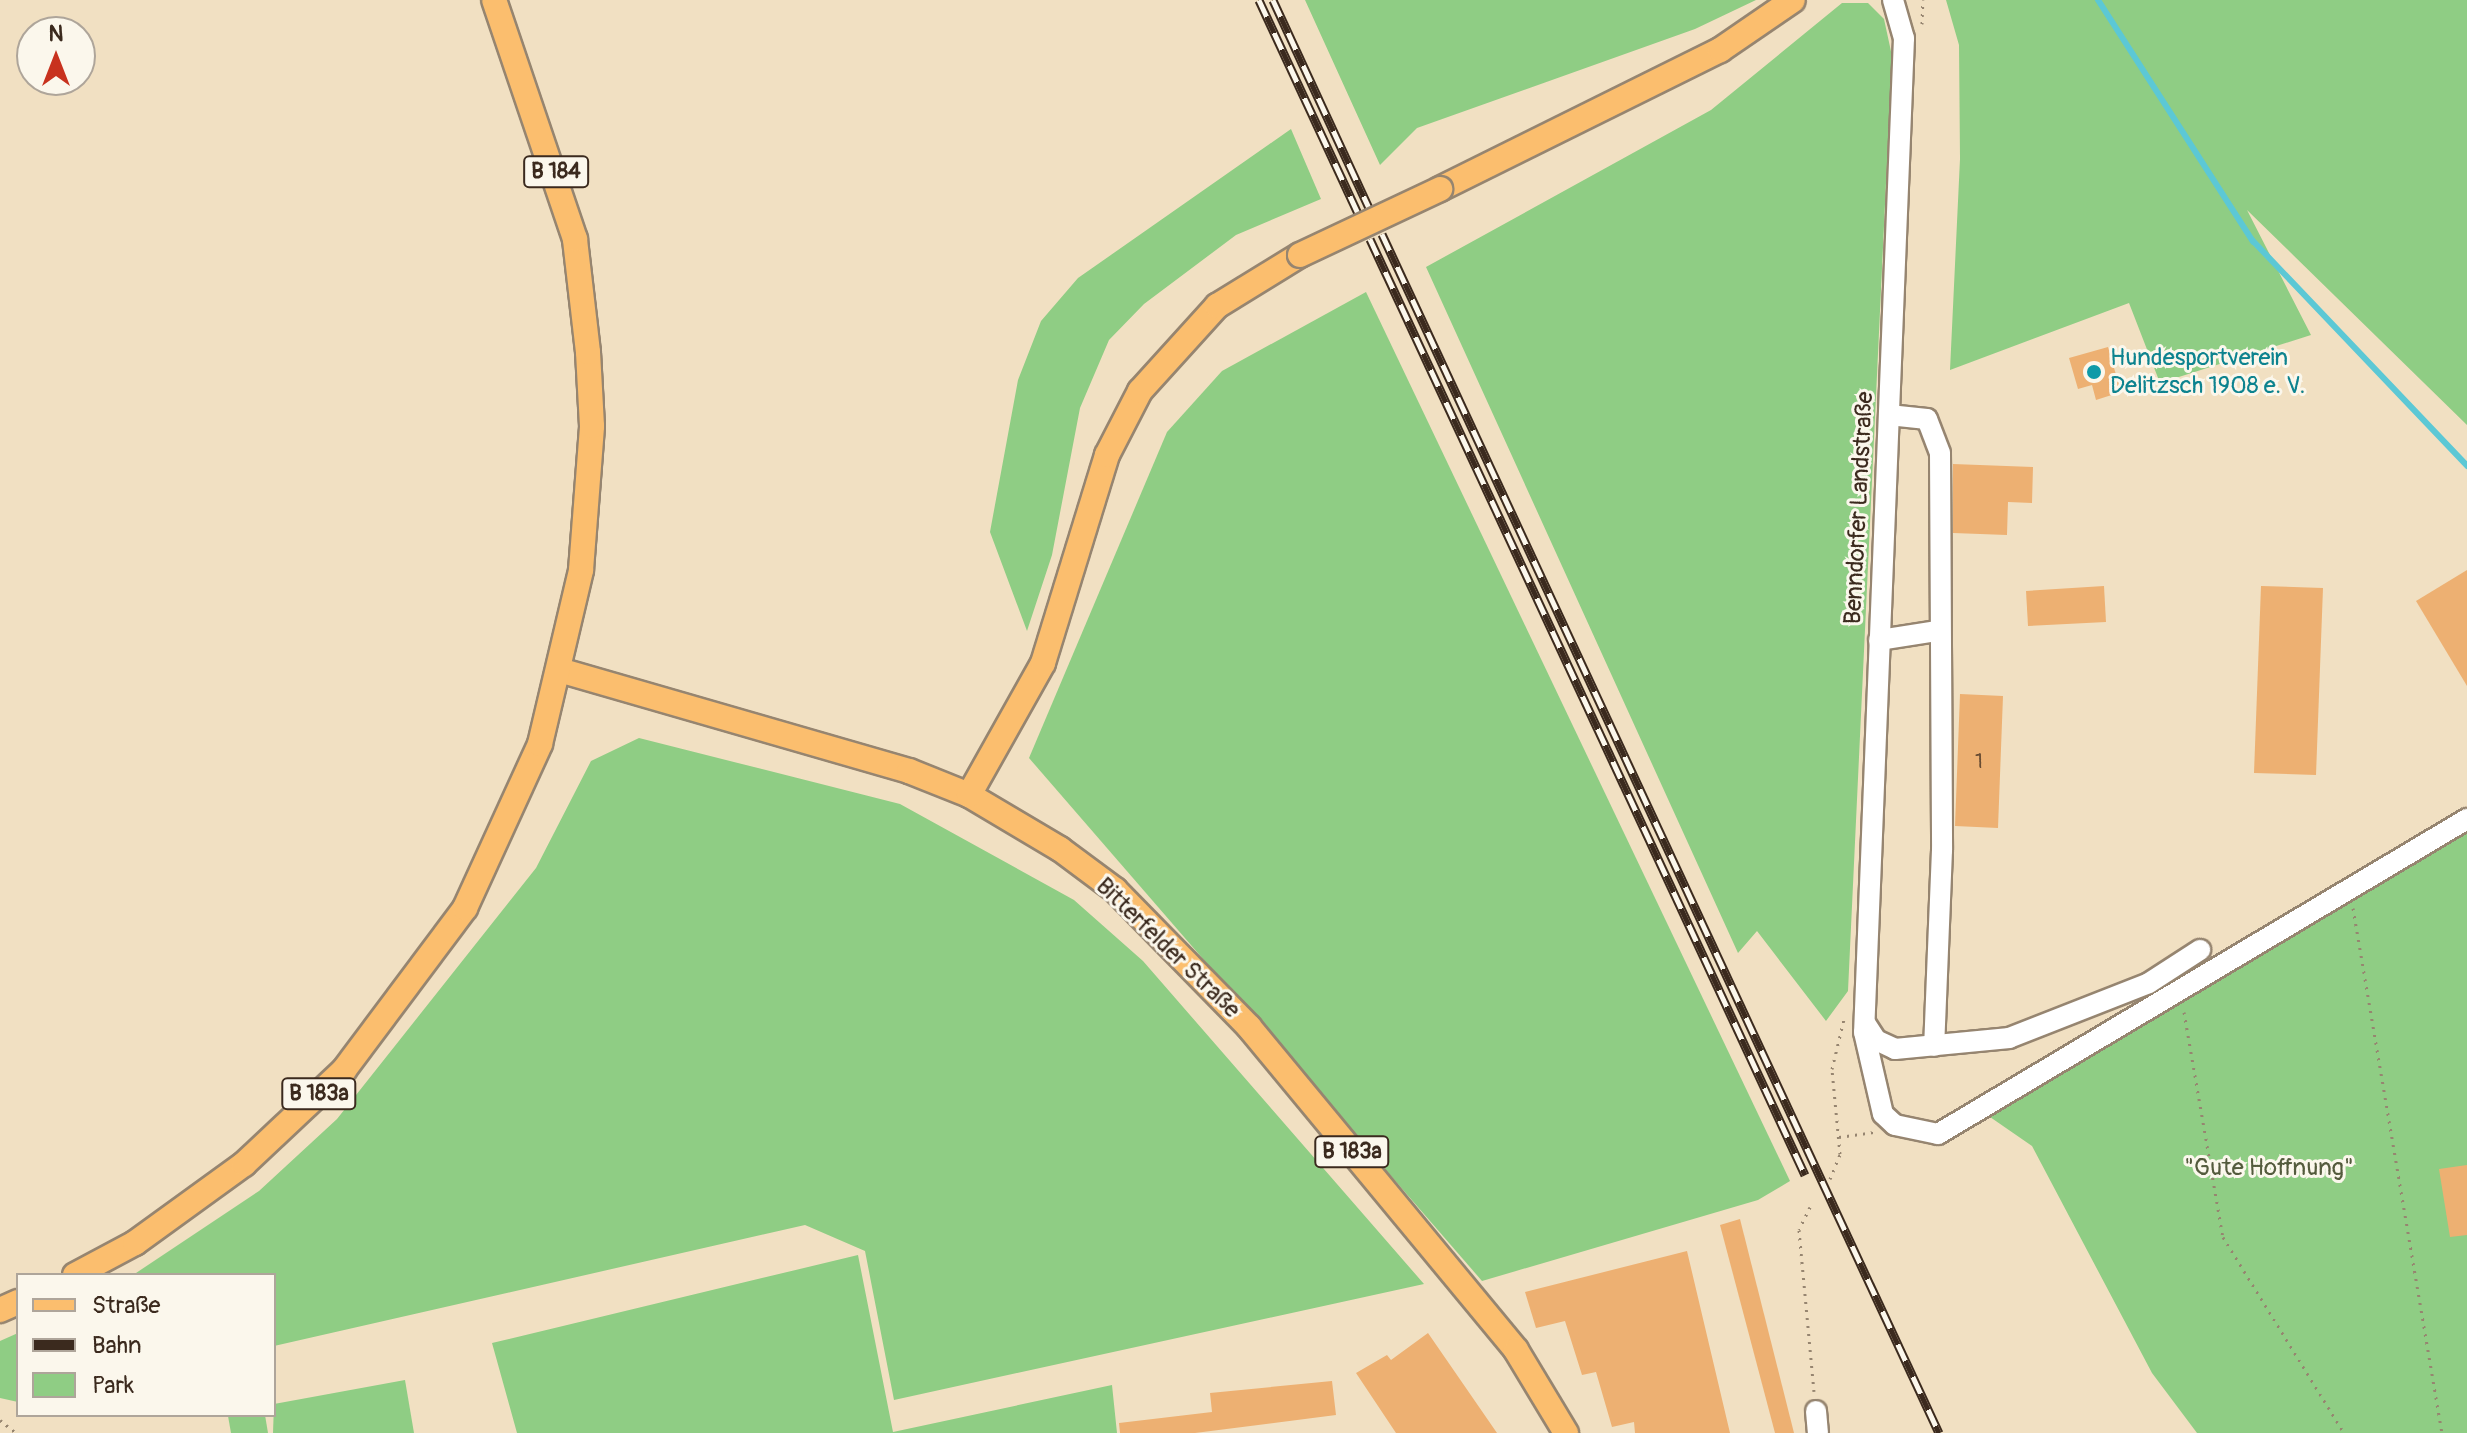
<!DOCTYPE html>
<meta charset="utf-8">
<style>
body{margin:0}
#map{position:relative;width:2467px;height:1433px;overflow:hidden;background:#f1e0c2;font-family:Pangolin,sans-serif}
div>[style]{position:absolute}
.green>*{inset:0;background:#8fcd84}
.stream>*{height:6px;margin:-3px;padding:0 3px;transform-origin:3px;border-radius:3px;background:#5cc8d5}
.building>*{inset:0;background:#edb072}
.path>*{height:3px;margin-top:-1.5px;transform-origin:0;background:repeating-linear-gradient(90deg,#968570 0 2px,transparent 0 8px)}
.roads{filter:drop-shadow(2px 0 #968570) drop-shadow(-2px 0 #968570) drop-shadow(0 2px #968570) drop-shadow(0 -2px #968570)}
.minor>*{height:20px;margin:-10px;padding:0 10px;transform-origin:10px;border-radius:10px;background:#fff}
.major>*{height:24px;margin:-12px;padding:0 12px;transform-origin:12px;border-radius:12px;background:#fbbe6e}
.rail>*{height:9px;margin-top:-4.5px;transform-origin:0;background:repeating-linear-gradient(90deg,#fbf7ec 0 18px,#3b2a1e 0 36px);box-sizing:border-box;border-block:2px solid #3b2a1e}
.bridges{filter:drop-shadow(2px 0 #968570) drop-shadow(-2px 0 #968570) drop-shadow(0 2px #968570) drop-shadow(0 -2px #968570)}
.major-bridge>*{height:24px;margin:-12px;padding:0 12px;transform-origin:12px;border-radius:12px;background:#fbbe6e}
.dots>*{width:22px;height:22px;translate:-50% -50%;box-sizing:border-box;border:4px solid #fbf7ec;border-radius:50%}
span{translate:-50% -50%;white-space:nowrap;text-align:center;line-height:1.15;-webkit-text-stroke:6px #fbf7ec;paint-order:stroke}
.number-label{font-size:20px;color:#684c33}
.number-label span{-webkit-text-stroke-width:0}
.shield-label span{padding:2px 6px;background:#fbf7ec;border:2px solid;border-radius:6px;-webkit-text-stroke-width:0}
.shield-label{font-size:22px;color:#3b2a1e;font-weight:700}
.culture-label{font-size:24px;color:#0d838f}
.left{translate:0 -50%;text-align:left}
.street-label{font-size:24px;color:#3b2a1e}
.park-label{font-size:24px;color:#545b3d}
.legend{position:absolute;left:16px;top:1273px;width:260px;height:144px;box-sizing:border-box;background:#fbf7ec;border:2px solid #aea59a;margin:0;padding:10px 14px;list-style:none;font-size:24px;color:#3b2a1e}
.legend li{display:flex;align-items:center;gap:16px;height:40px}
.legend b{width:40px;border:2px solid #aea59a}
.north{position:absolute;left:16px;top:16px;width:80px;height:80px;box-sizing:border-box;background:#fbf7ec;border:2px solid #aea59a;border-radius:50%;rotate:0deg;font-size:22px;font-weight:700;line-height:32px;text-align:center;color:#3b2a1e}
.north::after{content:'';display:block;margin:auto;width:28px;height:36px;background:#c8321e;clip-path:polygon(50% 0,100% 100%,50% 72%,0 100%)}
</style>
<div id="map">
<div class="green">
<i style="clip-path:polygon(1305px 0,1756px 0,1695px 29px,1417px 128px,1380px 165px)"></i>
<i style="clip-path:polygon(1946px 0,2467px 0,2467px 425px,2247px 210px,2311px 335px,2160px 383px,2129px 303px,1950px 370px,1960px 159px,1959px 45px)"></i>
<i style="clip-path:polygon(1842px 3px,1868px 3px,1884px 19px,1892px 56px,1848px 991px,1826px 1021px,1757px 931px,1738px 953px,1426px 267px,1711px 110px)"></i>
<i style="clip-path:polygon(1291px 129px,1321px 199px,1236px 235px,1144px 304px,1109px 340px,1080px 408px,1052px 555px,1027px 631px,990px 532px,1018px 380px,1041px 321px,1078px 278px)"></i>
<i style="clip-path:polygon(1366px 292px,1790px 1181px,1758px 1200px,1482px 1281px,1029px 758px,1167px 432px,1222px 371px)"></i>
<i style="clip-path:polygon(639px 738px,900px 804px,1074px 900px,1143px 961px,1424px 1284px,894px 1400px,865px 1251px,805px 1225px,274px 1346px,274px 1275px,133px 1275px,259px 1191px,337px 1119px,536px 868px,591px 761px)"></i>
<i style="clip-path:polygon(2467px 819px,2467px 1433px,2197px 1433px,2152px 1373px,2032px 1146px,1977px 1108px)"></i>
<i style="clip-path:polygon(858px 1255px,893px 1432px,1112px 1385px,1117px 1433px,517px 1433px,492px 1343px)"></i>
<i style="clip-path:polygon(18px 1333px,18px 1402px,0 1398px,0 1341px)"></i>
<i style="clip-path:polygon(405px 1380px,414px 1433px,273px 1433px,274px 1404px)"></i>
<i style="clip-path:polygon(265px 1415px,268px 1433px,231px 1433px,228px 1416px)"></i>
</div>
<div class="stream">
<i style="left:2098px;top:0;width:287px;rotate:57.3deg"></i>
<i style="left:2253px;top:241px;width:311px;rotate:46.4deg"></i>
</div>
<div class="building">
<i style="clip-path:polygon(2108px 347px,2121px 392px,2096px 400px,2092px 385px,2078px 389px,2069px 358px)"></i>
<i style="clip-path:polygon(1953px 464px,2033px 467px,2032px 503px,2008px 502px,2007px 535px,1953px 533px)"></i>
<i style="clip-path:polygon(2467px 570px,2467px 686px,2416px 601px)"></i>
<i style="clip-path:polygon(2104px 586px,2106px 622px,2028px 626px,2026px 591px)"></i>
<i style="clip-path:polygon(2261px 586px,2323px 588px,2316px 775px,2254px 773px)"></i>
<i style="clip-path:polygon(1960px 694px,2003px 696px,1998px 828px,1955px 826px)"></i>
<i style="clip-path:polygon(2467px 1165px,2467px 1235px,2450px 1237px,2439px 1169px)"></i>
<i style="clip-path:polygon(1740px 1219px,1794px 1433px,1775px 1433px,1720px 1225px)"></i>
<i style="clip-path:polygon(1687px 1251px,1730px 1433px,1635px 1433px,1634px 1422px,1612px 1427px,1596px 1372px,1582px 1375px,1565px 1321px,1536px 1328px,1525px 1292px)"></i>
<i style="clip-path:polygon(1428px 1333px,1497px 1433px,1396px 1433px,1356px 1373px,1387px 1355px,1391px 1360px)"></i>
<i style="clip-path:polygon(1332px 1381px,1336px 1415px,1195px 1433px,1120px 1433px,1119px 1423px,1212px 1412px,1210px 1393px)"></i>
</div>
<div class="path">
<i style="left:1922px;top:24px;width:24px;rotate:-88deg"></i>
<i style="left:2353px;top:908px;width:532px;rotate:80.38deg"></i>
<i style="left:2184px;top:1012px;width:228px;rotate:80.2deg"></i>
<i style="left:2223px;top:1237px;width:230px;rotate:58.3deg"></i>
<i style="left:1839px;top:1137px;width:35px;rotate:-8deg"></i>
<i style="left:1830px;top:1179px;width:27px;rotate:-68deg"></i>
<i style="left:1840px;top:1154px;width:85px;rotate:-95.4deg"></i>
<i style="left:1832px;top:1069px;width:51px;rotate:-76.5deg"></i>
<i style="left:1810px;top:1207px;width:25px;rotate:116deg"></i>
<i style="left:1799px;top:1230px;width:162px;rotate:84.7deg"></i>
<i style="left:0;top:1420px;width:21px;rotate:39deg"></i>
</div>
<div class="roads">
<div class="minor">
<i style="left:1893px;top:0;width:40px;rotate:74deg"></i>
<i style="left:1904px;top:38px;width:995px;rotate:92.3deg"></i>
<i style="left:1864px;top:1032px;width:84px;rotate:77deg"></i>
<i style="left:1883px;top:1114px;width:16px;rotate:43deg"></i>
<i style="left:1895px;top:1125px;width:44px;rotate:11.8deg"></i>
<i style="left:1938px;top:1134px;width:616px;rotate:-30.77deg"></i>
<i style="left:1889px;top:415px;width:38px;rotate:6deg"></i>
<i style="left:1927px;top:419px;width:36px;rotate:69deg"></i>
<i style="left:1940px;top:453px;width:397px;rotate:89.7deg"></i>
<i style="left:1942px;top:850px;width:196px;rotate:92.3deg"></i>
<i style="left:1879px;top:640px;width:59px;rotate:-8.8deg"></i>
<i style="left:1865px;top:1023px;width:20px;rotate:57deg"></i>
<i style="left:1876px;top:1040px;width:21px;rotate:25deg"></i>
<i style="left:1895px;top:1049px;width:115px;rotate:-5.5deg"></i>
<i style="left:2009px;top:1038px;width:150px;rotate:-21.4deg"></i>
<i style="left:2149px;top:983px;width:61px;rotate:-32.9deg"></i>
<i style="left:1816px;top:1411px;width:22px;rotate:85deg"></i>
</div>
<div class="major">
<i style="left:1440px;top:189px;width:313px;rotate:-26.4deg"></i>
<i style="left:1720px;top:50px;width:88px;rotate:-34.4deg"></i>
<i style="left:563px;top:671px;width:360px;rotate:16.1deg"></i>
<i style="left:909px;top:771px;width:65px;rotate:21.8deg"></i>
<i style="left:969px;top:795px;width:106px;rotate:30.7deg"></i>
<i style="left:1060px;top:849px;width:69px;rotate:36.7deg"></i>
<i style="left:1115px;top:890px;width:192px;rotate:45.6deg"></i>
<i style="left:1249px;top:1027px;width:419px;rotate:50.4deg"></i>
<i style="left:1516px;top:1350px;width:97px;rotate:58.9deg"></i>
<i style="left:969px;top:795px;width:151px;rotate:-60.7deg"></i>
<i style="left:1043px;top:663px;width:218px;rotate:-72.9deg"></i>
<i style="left:1107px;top:455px;width:72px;rotate:-62.7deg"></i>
<i style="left:1140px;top:391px;width:115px;rotate:-47.8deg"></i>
<i style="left:1217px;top:306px;width:97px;rotate:-31.6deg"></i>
<i style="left:75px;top:1275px;width:68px;rotate:-28.1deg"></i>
<i style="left:135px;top:1243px;width:135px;rotate:-35.9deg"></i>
<i style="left:244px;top:1164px;width:137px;rotate:-43.2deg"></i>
<i style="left:344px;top:1070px;width:202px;rotate:-53.2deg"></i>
<i style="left:465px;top:908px;width:180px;rotate:-65.4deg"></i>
<i style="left:540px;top:744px;width:179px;rotate:-76.7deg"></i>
<i style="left:581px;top:570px;width:144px;rotate:-85.6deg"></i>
<i style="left:592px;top:426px;width:74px;rotate:-93.1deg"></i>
<i style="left:588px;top:352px;width:114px;rotate:-96.6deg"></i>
<i style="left:575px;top:239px;width:252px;rotate:-108.7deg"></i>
<i style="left:0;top:1310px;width:20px;rotate:-24deg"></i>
</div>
</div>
<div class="rail">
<i style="left:1259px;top:0;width:235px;rotate:65.1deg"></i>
<i style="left:1273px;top:0;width:229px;rotate:65.2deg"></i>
<i style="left:1382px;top:234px;width:1322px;rotate:65.08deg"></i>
<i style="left:1370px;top:239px;width:1032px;rotate:65.07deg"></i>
</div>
<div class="bridges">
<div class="major-bridge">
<i style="left:1300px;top:255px;width:155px;rotate:-25.2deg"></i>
</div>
</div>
<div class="dots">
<i style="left:2094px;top:372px;background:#0f9aa8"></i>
</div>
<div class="number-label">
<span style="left:1979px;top:761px">1</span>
</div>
<div class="shield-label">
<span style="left:556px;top:172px">B 184</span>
<span style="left:319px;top:1094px">B 183a</span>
<span style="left:1352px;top:1152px">B 183a</span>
</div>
<div class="culture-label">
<span class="left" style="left:2110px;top:372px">Hundesportverein<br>Delitzsch 1908 e. V.</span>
</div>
<div class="street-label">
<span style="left:1859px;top:508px;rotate:-87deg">Benndorfer Landstraße</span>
<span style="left:1168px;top:948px;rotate:44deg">Bitterfelder Straße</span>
</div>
<div class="park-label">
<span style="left:2269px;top:1168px">"Gute Hoffnung"</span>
</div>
<ul class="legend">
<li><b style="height:10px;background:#fbbe6e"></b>Straße</li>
<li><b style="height:10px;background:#3b2a1e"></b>Bahn</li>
<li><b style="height:22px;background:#8fcd84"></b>Park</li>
</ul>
<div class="north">N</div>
</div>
